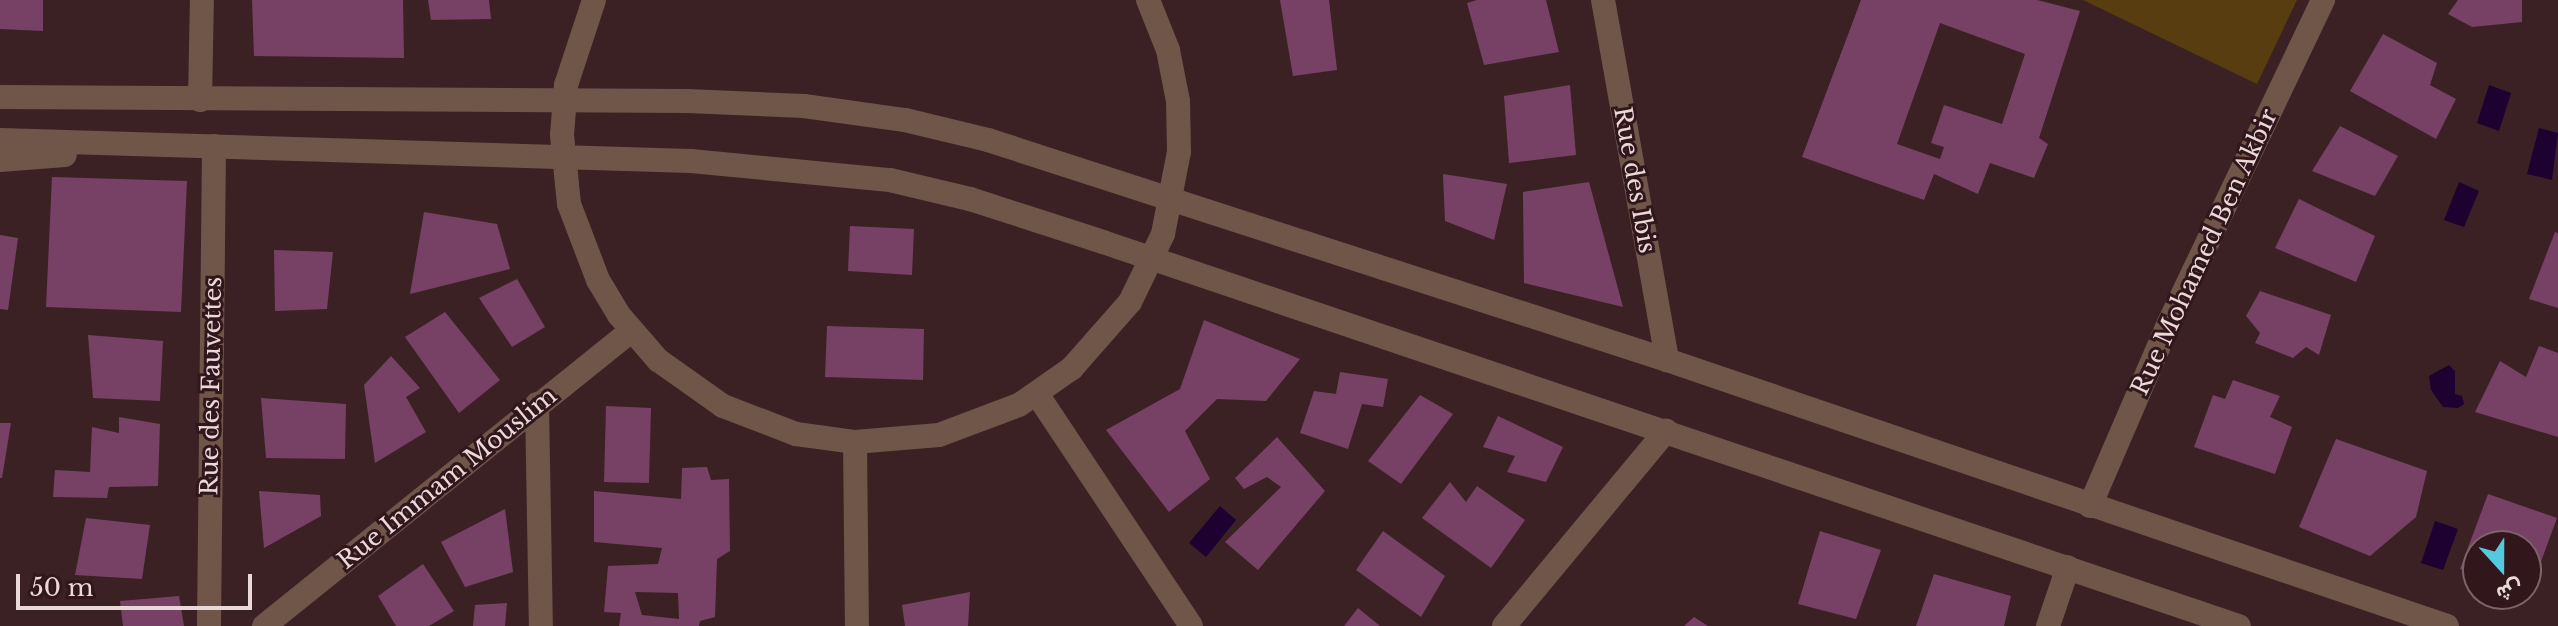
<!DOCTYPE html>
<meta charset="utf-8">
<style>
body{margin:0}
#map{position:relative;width:2558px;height:626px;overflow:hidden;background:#3b2124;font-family:"Libre Baskerville",Vazirmatn,serif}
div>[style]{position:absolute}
.green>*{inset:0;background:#573d0f}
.water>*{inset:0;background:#1e0130}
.building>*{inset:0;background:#774166}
.minor>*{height:24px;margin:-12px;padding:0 12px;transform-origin:12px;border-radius:12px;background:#705549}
span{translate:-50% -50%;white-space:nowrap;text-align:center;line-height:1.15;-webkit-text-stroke:6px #31171b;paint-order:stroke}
.street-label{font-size:24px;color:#ebd9da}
.north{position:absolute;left:2462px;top:530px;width:80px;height:80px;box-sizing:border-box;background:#31171b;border:2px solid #7b6567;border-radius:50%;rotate:159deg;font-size:22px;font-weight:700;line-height:32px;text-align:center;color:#ebd9da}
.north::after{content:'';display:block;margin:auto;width:28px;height:36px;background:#55cadf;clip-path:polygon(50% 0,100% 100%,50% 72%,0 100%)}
.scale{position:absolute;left:16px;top:574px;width:236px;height:36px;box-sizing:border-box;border:4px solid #ebd9da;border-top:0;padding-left:10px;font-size:24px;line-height:28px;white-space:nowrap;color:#ebd9da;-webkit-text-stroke:6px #31171b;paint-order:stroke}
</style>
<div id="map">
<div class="green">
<i style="clip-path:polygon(2083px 0,2297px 0,2257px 84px)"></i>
</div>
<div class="water">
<i style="clip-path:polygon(2489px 85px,2511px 93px,2499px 131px,2477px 123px)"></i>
<i style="clip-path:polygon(2539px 128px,2558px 133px,2552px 180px,2527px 174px)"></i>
<i style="clip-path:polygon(2459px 182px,2479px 191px,2464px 227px,2444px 220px)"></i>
<i style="clip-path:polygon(2449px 365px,2455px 371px,2455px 394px,2462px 396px,2464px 404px,2458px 408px,2443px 407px,2431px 390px,2429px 376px)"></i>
<i style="clip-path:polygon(1220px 506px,1236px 520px,1206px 557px,1189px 543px)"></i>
<i style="clip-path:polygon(2435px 521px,2458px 529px,2443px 570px,2421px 563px)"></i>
</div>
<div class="building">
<i style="clip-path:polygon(0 0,43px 0,43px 31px,0 29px)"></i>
<i style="clip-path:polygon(252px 0,403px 0,404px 58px,254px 56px)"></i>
<i style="clip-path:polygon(428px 0,489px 0,491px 19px,431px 20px)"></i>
<i style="clip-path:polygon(1280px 0,1329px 0,1337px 70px,1293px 76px)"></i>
<i style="clip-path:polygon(1477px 0,1546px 0,1559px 52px,1484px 65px,1467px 3px)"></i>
<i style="clip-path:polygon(evenodd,1861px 0,2037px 0,2080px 11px,2039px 138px,2048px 144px,2034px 178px,1990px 163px,1978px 194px,1934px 174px,1924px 200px,1802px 157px,1861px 0,1940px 23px,2025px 54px,2002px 124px,1944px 105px,1931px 143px,1944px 147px,1940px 159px,1897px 144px,1940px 23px)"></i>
<i style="clip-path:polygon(2458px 0,2522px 0,2522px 22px,2472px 27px,2448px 14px)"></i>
<i style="clip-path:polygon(2383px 34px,2437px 63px,2430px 85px,2456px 99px,2436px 139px,2350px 91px)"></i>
<i style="clip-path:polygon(1570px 85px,1576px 155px,1509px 163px,1504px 96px)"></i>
<i style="clip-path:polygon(2340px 126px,2398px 156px,2375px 196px,2312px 171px)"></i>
<i style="clip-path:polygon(1443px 174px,1507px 184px,1494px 240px,1445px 221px)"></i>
<i style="clip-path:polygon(52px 177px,187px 181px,181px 312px,46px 307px)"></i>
<i style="clip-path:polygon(1589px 182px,1623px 307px,1524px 283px,1523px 192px)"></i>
<i style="clip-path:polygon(2299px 199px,2375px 236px,2356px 282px,2275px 248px)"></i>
<i style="clip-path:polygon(424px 212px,497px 224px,510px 269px,410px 294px)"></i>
<i style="clip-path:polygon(850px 226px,914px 229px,912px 275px,848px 271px)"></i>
<i style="clip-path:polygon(2555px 232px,2558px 233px,2558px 308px,2529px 299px)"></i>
<i style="clip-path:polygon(0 235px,18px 238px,8px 310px,0 309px)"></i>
<i style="clip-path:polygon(274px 250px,333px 252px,327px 309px,275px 311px)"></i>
<i style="clip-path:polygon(517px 279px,545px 327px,512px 347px,479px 298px)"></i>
<i style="clip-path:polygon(2260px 291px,2331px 315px,2319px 355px,2306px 347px,2293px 358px,2255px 343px,2260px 333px,2246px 316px)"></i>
<i style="clip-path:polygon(445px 312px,500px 380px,459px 413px,405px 337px)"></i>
<i style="clip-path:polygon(1204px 320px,1300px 359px,1266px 401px,1217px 399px,1185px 431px,1210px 479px,1169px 512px,1106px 430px,1180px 389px)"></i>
<i style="clip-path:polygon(827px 326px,924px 329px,923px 380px,825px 377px)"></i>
<i style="clip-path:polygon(88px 335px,163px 341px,160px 401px,93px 398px)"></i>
<i style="clip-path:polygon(2539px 346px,2558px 353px,2558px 437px,2475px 412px,2500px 361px,2526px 377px)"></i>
<i style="clip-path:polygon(391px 356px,420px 388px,406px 397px,426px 432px,375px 463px,364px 385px)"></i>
<i style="clip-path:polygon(1340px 372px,1388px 379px,1383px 407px,1362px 404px,1348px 449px,1300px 433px,1314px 391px,1336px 394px)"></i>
<i style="clip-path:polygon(2233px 380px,2280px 396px,2270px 417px,2292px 427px,2275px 474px,2194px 447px,2213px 395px,2225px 399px)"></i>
<i style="clip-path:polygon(1420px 395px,1453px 414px,1401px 484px,1368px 461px)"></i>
<i style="clip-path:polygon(261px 398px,346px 404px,345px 459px,266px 458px)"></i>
<i style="clip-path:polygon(606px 406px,651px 408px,649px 483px,604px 482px)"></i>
<i style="clip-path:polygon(1498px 416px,1563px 447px,1546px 482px,1507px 472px,1515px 456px,1483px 447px)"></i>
<i style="clip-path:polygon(119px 417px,160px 424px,158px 486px,109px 487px,107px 498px,53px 497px,55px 470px,90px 472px,92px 427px,119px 433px)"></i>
<i style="clip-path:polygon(0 423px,11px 423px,2px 478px,0 478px)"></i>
<i style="clip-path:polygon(1277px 437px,1325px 491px,1258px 570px,1225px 542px,1281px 487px,1267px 477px,1244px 489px,1235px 478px)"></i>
<i style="clip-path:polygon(2336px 439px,2427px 471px,2416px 517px,2370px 556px,2299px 527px)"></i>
<i style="clip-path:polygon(evenodd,707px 467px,711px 480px,729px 479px,730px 551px,717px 559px,715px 617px,700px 621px,699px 626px,619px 626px,621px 613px,604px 612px,608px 566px,658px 564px,662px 548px,594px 542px,594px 491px,681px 499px,682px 468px,707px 467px,635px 592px,678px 593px,679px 619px,642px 615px,635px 592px)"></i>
<i style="clip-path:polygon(1450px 482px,1466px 502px,1477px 486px,1525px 520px,1491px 568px,1422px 518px)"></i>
<i style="clip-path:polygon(259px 491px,320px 495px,321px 516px,264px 548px)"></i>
<i style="clip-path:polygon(2488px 494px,2557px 518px,2529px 594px,2526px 546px,2478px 546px,2478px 575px,2460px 569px)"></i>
<i style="clip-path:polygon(505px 509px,513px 572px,465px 587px,441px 542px)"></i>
<i style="clip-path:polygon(86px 518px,150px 525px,142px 579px,75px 575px)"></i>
<i style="clip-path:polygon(1383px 531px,1445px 576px,1421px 617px,1356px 570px)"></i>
<i style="clip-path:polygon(1820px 531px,1881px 550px,1856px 619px,1798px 604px)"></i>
<i style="clip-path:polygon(423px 564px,454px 611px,429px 626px,396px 626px,378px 596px)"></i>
<i style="clip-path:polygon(1934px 574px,2011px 596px,2004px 626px,1916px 626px)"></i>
<i style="clip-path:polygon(970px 592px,968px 626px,905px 626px,902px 605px)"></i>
<i style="clip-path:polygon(179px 596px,184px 626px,123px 626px,120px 601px)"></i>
<i style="clip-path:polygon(507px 603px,505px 626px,473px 626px,475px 605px)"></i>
<i style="clip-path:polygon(1358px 608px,1380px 626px,1344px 626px)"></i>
<i style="clip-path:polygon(1694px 617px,1708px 626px,1684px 626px)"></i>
</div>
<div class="minor">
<i style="left:594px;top:0;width:89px;rotate:108.2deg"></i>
<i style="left:566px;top:85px;width:50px;rotate:94.6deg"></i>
<i style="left:562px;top:135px;width:69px;rotate:84.2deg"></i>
<i style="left:569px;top:204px;width:81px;rotate:69.1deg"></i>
<i style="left:598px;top:280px;width:41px;rotate:59deg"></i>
<i style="left:619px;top:315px;width:60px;rotate:49.1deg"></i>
<i style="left:658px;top:360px;width:80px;rotate:35.3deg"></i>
<i style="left:723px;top:406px;width:78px;rotate:21deg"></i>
<i style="left:796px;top:434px;width:60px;rotate:7.7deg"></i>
<i style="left:855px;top:442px;width:84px;rotate:-4.8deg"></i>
<i style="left:939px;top:435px;width:85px;rotate:-20.6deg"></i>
<i style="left:1019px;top:405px;width:65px;rotate:-34.9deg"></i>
<i style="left:1072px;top:368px;width:88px;rotate:-48.7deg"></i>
<i style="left:1130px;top:302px;width:76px;rotate:-64.1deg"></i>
<i style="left:1163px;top:234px;width:84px;rotate:-79deg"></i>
<i style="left:1179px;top:152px;width:51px;rotate:-91.1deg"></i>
<i style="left:1178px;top:101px;width:52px;rotate:-101.1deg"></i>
<i style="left:1168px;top:50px;width:54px;rotate:-111.8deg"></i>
<i style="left:1603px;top:0;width:366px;rotate:79.9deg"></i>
<i style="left:0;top:97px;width:687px;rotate:0.33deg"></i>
<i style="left:687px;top:101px;width:117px;rotate:2.4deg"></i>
<i style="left:804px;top:106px;width:102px;rotate:7.9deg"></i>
<i style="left:905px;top:120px;width:85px;rotate:13.5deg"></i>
<i style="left:988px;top:140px;width:714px;rotate:17.95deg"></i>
<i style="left:1667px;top:360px;width:824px;rotate:18.83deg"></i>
<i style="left:200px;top:100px;width:100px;rotate:-88.9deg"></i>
<i style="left:0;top:140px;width:691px;rotate:1.74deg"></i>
<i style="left:691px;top:161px;width:200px;rotate:5.5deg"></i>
<i style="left:890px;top:180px;width:82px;rotate:13.4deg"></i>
<i style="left:970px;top:199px;width:140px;rotate:17.9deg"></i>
<i style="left:1103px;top:242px;width:1199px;rotate:18.68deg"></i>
<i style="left:0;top:160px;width:65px;rotate:-4.4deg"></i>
<i style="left:1037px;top:394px;width:278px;rotate:56.4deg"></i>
<i style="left:537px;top:404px;width:222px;rotate:89deg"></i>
<i style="left:855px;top:442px;width:184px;rotate:89.4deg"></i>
<i style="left:2090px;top:506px;width:199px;rotate:-66.7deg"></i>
<i style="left:2169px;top:323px;width:358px;rotate:-64.5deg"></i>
<i style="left:209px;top:626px;width:480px;rotate:-89.4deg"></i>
<i style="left:264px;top:626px;width:471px;rotate:-38.8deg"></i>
<i style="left:1504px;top:626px;width:254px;rotate:-50.3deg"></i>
<i style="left:2048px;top:626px;width:62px;rotate:-71.3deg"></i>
</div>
<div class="street-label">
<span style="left:1635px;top:180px;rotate:80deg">Rue des Ibis</span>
<span style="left:2204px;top:252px;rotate:-65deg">Rue Mohamed Ben Akbir</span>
<span style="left:211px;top:386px;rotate:-89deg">Rue des Fauvettes</span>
<span style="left:447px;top:478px;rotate:-39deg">Rue Immam Mouslim</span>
</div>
<div class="north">ش</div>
<div class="scale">50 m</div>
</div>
